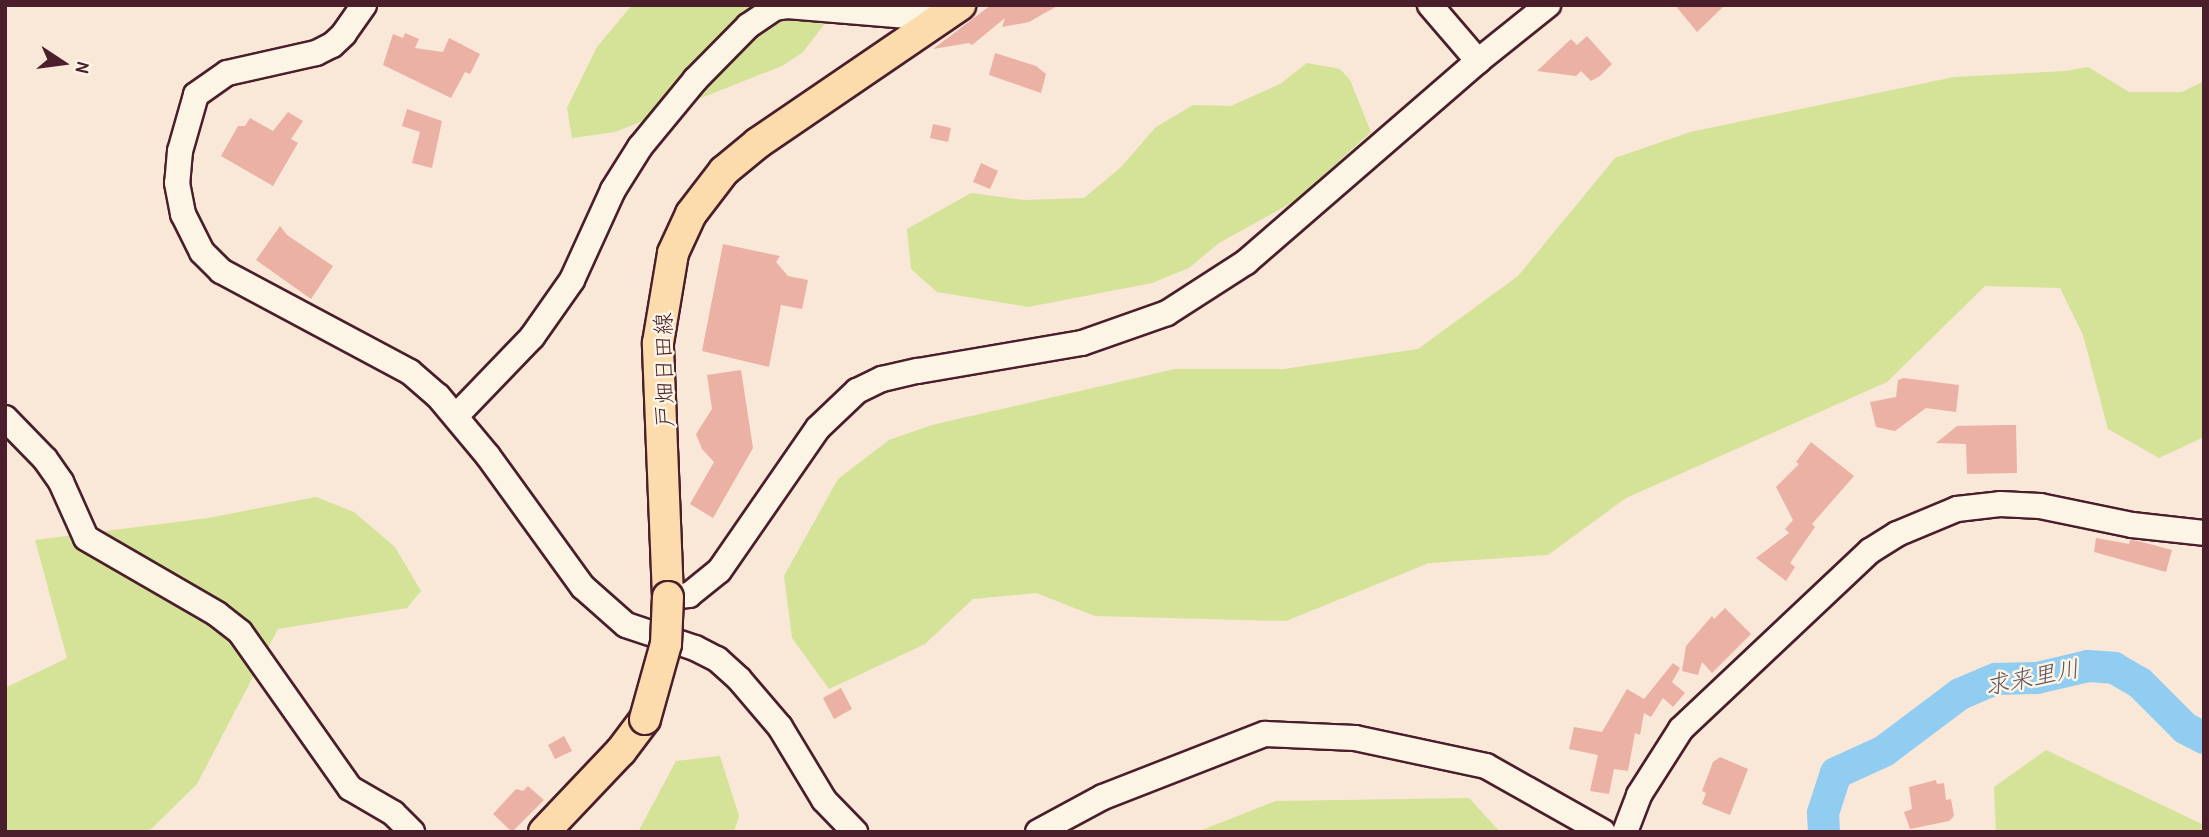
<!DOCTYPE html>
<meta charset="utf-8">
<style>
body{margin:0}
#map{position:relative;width:2209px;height:837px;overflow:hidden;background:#f9e7d8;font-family:"Patrick Hand","Klee One",sans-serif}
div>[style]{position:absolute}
.green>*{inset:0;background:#d4e397}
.river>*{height:32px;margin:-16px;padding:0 16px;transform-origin:16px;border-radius:16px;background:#91ccf1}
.building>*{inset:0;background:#ebb1a5}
.roads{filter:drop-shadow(2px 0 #4a1f2b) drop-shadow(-2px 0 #4a1f2b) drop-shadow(0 2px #4a1f2b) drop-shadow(0 -2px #4a1f2b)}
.minor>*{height:24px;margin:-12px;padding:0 12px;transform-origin:12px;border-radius:12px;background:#fcf5e5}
.major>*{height:30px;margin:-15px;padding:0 15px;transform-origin:15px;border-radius:15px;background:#fcdcac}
.bridges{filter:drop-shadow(2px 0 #4a1f2b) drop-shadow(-2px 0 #4a1f2b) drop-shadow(0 2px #4a1f2b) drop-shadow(0 -2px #4a1f2b)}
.major-bridge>*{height:30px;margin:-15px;padding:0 15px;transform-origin:15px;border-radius:15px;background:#fcdcac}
span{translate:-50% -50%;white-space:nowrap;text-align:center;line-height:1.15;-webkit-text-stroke:5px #fcf5e5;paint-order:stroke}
.street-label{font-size:23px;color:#4a1f2b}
.water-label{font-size:24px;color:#5f5366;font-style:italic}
.frame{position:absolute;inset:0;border:7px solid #4a1f2b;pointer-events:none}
.north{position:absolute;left:28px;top:28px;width:70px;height:70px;-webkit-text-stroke:5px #fcf5e5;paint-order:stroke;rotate:103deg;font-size:19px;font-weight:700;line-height:28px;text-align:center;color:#4a1f2b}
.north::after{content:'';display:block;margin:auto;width:24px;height:32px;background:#4a1f2b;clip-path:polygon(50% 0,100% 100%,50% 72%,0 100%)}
</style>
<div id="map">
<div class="green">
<i style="clip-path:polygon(632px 5px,839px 5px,803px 52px,782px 66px,615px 132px,572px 138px,567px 108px,597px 47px)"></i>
<i style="clip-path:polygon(1307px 63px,1340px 69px,1350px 80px,1371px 132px,1295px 201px,1219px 243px,1189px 268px,1152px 283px,1028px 307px,937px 292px,911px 269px,907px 229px,971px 193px,1024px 200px,1084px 198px,1120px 168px,1156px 127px,1193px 105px,1231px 106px,1280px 84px)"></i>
<i style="clip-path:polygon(2088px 67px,2129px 92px,2182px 92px,2204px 81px,2204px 437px,2159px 458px,2108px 429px,2083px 335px,2060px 288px,1985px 286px,1887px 382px,1626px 498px,1548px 555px,1429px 563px,1286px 621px,1095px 616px,1036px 593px,973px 599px,925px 644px,829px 689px,792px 638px,784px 576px,838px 479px,889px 440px,932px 425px,1175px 369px,1284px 369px,1418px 349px,1518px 276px,1615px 158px,1690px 132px,1954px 77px,2065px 71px)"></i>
<i style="clip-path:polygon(316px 497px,354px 512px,395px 547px,421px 591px,407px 608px,278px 629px,197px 784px,148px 832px,5px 832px,5px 688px,67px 658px,35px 540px,208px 518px)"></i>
<i style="clip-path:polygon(2046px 750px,2204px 825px,2204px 832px,1996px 832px,1994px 787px)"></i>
<i style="clip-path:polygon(720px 756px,739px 816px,734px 832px,638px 832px,676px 761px)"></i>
<i style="clip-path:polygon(1469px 798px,1500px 832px,1197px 832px,1276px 801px)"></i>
</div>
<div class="river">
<i style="left:1824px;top:832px;width:19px;rotate:-93deg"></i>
<i style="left:1823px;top:813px;width:42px;rotate:-72deg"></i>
<i style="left:1836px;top:773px;width:53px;rotate:-24.6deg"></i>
<i style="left:1884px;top:751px;width:95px;rotate:-36.9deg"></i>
<i style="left:1960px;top:694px;width:39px;rotate:-23deg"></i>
<i style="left:1996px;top:679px;width:41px;rotate:-1.4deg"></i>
<i style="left:2037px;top:678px;width:52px;rotate:-13.2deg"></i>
<i style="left:2088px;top:666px;width:26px;rotate:4deg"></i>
<i style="left:2114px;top:668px;width:30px;rotate:30deg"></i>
<i style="left:2140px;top:683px;width:64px;rotate:45deg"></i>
<i style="left:2185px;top:728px;width:21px;rotate:28deg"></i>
</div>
<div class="building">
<i style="clip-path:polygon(991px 5px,1059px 5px,1029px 22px,1002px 27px,1005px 18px,972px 45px,969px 43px,933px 49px)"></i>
<i style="clip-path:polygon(1675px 5px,1725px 5px,1697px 32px)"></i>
<i style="clip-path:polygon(405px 33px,419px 39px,415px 48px,443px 52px,449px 38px,480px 54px,470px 74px,465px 72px,451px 98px,383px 65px,393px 34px,403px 38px)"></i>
<i style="clip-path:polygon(1587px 36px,1612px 64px,1600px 76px,1591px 81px,1581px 71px,1576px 76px,1537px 71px,1571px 39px,1577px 45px)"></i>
<i style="clip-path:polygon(995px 53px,1036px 66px,1046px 74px,1041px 93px,989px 75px)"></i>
<i style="clip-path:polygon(407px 109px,442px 121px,432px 168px,412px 163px,420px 132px,402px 126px)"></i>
<i style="clip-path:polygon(288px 112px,303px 121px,291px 139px,298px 143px,273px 186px,221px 156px,238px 126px,245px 126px,250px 118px,273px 131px)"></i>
<i style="clip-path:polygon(933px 124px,951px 128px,948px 142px,930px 138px)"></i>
<i style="clip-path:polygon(981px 163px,998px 171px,990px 189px,973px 182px)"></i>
<i style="clip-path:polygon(280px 226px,287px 235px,333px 266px,311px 299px,256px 260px)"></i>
<i style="clip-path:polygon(723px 244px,780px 256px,776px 262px,788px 276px,808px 280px,802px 309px,781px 305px,769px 367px,702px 351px)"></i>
<i style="clip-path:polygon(741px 370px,753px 448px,713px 518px,690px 504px,714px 462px,702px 449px,696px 434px,712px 409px,707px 375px)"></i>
<i style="clip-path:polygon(1904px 378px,1959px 385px,1956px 412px,1926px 408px,1895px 431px,1876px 427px,1870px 402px,1896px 397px,1898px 380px)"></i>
<i style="clip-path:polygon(2005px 425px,2016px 425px,2017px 473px,1967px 474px,1966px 444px,1936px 443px,1957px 426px)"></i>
<i style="clip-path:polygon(1811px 442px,1854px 476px,1812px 524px,1815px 527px,1790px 563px,1795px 567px,1786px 581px,1756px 558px,1789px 533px,1785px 529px,1793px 520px,1776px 487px,1799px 464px,1796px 462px)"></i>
<i style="clip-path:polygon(2096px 538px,2129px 544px,2130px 540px,2138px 541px,2172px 550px,2166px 572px,2094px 552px)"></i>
<i style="clip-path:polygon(1725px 608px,1751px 634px,1712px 673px,1702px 662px,1698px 675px,1682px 671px,1686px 646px,1712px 616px,1714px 619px)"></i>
<i style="clip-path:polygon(1673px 663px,1680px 668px,1672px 682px,1685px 693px,1673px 707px,1663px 698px,1651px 717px,1644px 713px,1640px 735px,1635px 733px,1628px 771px,1614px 769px,1609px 794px,1590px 791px,1598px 755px,1569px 749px,1574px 727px,1602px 732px,1627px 689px,1644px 699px)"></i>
<i style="clip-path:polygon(841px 688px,852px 709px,834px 719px,823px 698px)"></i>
<i style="clip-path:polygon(564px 736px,572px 751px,555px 759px,548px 745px)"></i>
<i style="clip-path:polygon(1720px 757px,1748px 769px,1730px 815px,1702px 804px,1706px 793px,1702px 791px,1713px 762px)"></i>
<i style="clip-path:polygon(1936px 780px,1937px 784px,1944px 783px,1946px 800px,1951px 799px,1954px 816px,1949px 821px,1910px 829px,1904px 812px,1912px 809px,1909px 787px)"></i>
<i style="clip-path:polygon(528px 786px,544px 800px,512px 832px,493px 814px,516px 789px,523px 791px)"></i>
</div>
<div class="roads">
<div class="minor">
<i style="left:364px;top:5px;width:35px;rotate:125deg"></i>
<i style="left:344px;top:34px;width:16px;rotate:137deg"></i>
<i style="left:332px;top:45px;width:18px;rotate:153deg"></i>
<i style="left:316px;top:53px;width:91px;rotate:167.3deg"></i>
<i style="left:227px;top:73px;width:38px;rotate:145deg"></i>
<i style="left:196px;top:95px;width:58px;rotate:105.9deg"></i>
<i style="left:180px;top:151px;width:32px;rotate:95deg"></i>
<i style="left:177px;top:183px;width:32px;rotate:79deg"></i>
<i style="left:183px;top:214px;width:42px;rotate:63.4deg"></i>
<i style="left:202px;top:252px;width:27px;rotate:45deg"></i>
<i style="left:221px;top:271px;width:214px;rotate:28.1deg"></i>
<i style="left:410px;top:372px;width:37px;rotate:41deg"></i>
<i style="left:438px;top:396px;width:78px;rotate:50.2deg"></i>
<i style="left:488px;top:456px;width:162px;rotate:54.1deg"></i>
<i style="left:583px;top:587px;width:57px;rotate:41.5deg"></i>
<i style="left:626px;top:625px;width:73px;rotate:18.4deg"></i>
<i style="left:695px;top:648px;width:25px;rotate:27deg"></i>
<i style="left:717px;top:659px;width:30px;rotate:42deg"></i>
<i style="left:739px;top:679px;width:63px;rotate:49.5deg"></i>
<i style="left:780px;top:727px;width:85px;rotate:58.9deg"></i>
<i style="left:824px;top:800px;width:45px;rotate:45.9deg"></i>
<i style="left:1430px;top:5px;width:74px;rotate:49.4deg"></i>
<i style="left:456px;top:416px;width:110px;rotate:-46.1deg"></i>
<i style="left:532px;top:337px;width:70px;rotate:-54.9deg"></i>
<i style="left:572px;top:280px;width:99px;rotate:-65.5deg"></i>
<i style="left:613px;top:190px;width:51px;rotate:-57.9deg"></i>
<i style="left:640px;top:147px;width:87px;rotate:-50.6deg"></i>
<i style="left:695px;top:80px;width:76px;rotate:-45.5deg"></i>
<i style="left:748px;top:26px;width:32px;rotate:-34deg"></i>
<i style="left:775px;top:8px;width:12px;rotate:-9deg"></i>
<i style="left:787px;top:6px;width:118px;rotate:4.8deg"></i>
<i style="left:905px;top:16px;width:49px;rotate:-8.1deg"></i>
<i style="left:5px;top:418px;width:57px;rotate:45.7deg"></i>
<i style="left:45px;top:459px;width:28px;rotate:55deg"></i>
<i style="left:61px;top:482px;width:61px;rotate:65.9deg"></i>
<i style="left:86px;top:538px;width:151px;rotate:30.1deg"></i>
<i style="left:217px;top:614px;width:29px;rotate:38deg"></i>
<i style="left:240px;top:632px;width:191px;rotate:54.8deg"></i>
<i style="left:350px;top:788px;width:50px;rotate:30.2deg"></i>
<i style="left:393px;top:813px;width:27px;rotate:45deg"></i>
<i style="left:668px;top:597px;width:21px;rotate:-5deg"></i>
<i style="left:689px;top:595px;width:38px;rotate:-39deg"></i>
<i style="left:719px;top:571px;width:174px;rotate:-55.3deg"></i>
<i style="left:818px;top:428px;width:54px;rotate:-43.5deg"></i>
<i style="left:857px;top:391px;width:28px;rotate:-26deg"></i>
<i style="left:882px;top:379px;width:37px;rotate:-13deg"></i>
<i style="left:918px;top:371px;width:166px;rotate:-9.7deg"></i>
<i style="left:1082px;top:343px;width:90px;rotate:-19.4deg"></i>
<i style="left:1167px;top:313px;width:94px;rotate:-32.8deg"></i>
<i style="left:1246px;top:262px;width:307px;rotate:-40.9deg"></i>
<i style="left:1478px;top:61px;width:90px;rotate:-38.7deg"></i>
<i style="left:1038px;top:832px;width:74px;rotate:-28.3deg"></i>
<i style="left:1103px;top:797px;width:174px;rotate:-21.3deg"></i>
<i style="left:1265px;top:734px;width:90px;rotate:2.5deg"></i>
<i style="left:1355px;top:738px;width:134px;rotate:12.1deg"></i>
<i style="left:1486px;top:766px;width:134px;rotate:29.4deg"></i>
<i style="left:1625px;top:832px;width:40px;rotate:-69deg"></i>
<i style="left:1639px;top:795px;width:78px;rotate:-57.5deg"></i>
<i style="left:1681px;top:729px;width:260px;rotate:-43.3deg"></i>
<i style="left:1870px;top:551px;width:32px;rotate:-32deg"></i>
<i style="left:1897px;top:534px;width:65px;rotate:-22.6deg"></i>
<i style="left:1957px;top:509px;width:43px;rotate:-6.6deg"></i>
<i style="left:2000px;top:504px;width:40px;rotate:2.9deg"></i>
<i style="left:2040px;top:506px;width:94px;rotate:11.7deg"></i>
<i style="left:2132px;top:525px;width:72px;rotate:6.3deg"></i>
</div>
<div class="major">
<i style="left:668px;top:597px;width:254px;rotate:-92.3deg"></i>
<i style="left:658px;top:343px;width:91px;rotate:-80.5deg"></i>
<i style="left:673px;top:253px;width:43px;rotate:-65.2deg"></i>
<i style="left:691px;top:214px;width:54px;rotate:-52.5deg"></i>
<i style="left:724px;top:171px;width:44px;rotate:-39.5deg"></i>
<i style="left:758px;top:143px;width:245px;rotate:-34.3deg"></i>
<i style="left:544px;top:832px;width:112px;rotate:-46.5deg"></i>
<i style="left:621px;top:751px;width:40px;rotate:-53deg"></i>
</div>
</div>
<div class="bridges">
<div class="major-bridge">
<i style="left:645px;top:719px;width:78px;rotate:-74.4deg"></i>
<i style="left:666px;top:644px;width:47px;rotate:-87.6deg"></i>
</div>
</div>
<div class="street-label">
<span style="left:664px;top:370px;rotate:-91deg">戸畑日田線</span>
</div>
<div class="water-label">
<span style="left:2032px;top:677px;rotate:-11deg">求来里川</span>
</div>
<div class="frame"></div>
<div class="north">N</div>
</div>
